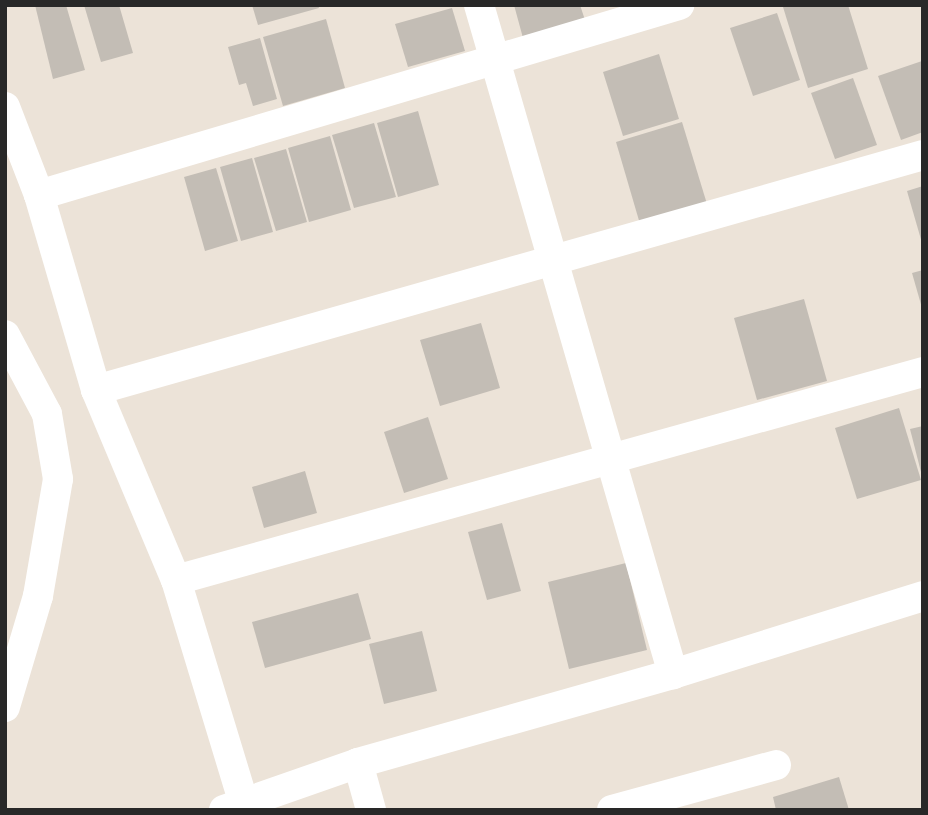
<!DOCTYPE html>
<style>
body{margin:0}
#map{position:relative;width:928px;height:815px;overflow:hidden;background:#ece3d8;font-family:Arial,sans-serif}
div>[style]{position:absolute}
.building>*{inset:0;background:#c3bdb5}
.street>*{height:30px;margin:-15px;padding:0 15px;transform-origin:15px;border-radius:15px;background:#fff}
span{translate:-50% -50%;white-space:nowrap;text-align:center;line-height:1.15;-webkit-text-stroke:5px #fff;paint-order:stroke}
.frame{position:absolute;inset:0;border:7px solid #282828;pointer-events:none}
</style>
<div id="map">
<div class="building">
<i style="clip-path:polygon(35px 5px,66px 5px,85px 70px,53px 79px)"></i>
<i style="clip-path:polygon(84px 5px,119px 5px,133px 53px,101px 62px)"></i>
<i style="clip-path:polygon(252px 5px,318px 5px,319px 8px,258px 25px)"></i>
<i style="clip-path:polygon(514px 5px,580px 5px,585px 20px,523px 38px)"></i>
<i style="clip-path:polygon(848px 5px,868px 69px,808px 88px,783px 7px)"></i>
<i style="clip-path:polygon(452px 8px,465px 51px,408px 67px,395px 24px)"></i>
<i style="clip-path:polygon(777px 13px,800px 80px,753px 96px,730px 28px)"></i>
<i style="clip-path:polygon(326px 19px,345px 88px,283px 106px,263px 37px)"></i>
<i style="clip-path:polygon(260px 38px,277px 99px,253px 106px,246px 83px,239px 85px,228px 47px)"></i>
<i style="clip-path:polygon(659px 54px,679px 119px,623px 136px,603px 72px)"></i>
<i style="clip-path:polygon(922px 61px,923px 132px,901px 140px,878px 76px)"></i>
<i style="clip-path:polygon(853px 78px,877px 145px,835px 159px,811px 93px)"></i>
<i style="clip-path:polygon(418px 111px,439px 185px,398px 197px,377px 123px)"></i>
<i style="clip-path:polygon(682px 122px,707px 204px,640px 224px,616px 142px)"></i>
<i style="clip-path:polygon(374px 123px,396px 197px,354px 208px,332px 135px)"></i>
<i style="clip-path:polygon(330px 136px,351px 210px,309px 222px,288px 148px)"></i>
<i style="clip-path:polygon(286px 149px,307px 222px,276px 231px,254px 158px)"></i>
<i style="clip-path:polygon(252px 158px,273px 232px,241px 241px,220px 167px)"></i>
<i style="clip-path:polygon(216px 168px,238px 241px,205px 251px,184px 177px)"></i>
<i style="clip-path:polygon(923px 186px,923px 242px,922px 243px,907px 191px)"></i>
<i style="clip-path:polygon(923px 270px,923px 307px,922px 308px,912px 273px)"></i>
<i style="clip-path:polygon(804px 299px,827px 381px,757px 400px,734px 318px)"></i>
<i style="clip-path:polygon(481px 323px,500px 388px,440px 406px,420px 340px)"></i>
<i style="clip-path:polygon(899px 408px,921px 480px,857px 499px,835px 428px)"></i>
<i style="clip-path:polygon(428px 417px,448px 479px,404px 493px,384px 432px)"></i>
<i style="clip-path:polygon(923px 426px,923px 476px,922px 476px,910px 429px)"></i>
<i style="clip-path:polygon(305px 471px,317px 513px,264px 528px,252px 487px)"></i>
<i style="clip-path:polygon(502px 523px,521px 591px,487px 600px,468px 532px)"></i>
<i style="clip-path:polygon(626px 563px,647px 650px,569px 669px,548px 582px)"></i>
<i style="clip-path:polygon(358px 593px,371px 639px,265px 668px,252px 622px)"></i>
<i style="clip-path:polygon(422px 631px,437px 691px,384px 704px,369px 644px)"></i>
<i style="clip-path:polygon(839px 777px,849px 810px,776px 810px,773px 797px)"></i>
</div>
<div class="street">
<i style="left:479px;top:5px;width:697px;rotate:73.83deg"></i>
<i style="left:5px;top:107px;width:94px;rotate:68.9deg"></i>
<i style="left:39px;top:195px;width:203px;rotate:73.7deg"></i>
<i style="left:96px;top:390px;width:206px;rotate:67.2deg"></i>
<i style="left:176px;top:580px;width:231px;rotate:73.1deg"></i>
<i style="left:39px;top:195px;width:668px;rotate:-16.53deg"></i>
<i style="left:5px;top:335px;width:89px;rotate:62deg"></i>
<i style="left:47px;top:414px;width:66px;rotate:80.4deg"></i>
<i style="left:58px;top:479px;width:119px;rotate:99.7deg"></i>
<i style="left:38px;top:596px;width:116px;rotate:106.6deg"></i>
<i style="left:96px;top:390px;width:860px;rotate:-15.86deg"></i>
<i style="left:176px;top:580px;width:775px;rotate:-15.56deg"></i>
<i style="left:358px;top:763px;width:49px;rotate:74.5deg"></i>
<i style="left:224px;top:810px;width:142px;rotate:-19.3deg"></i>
<i style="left:358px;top:763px;width:327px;rotate:-15.8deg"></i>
<i style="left:673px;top:674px;width:262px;rotate:-17.3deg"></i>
<i style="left:612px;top:810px;width:170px;rotate:-15.3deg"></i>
</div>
<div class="frame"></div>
</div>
